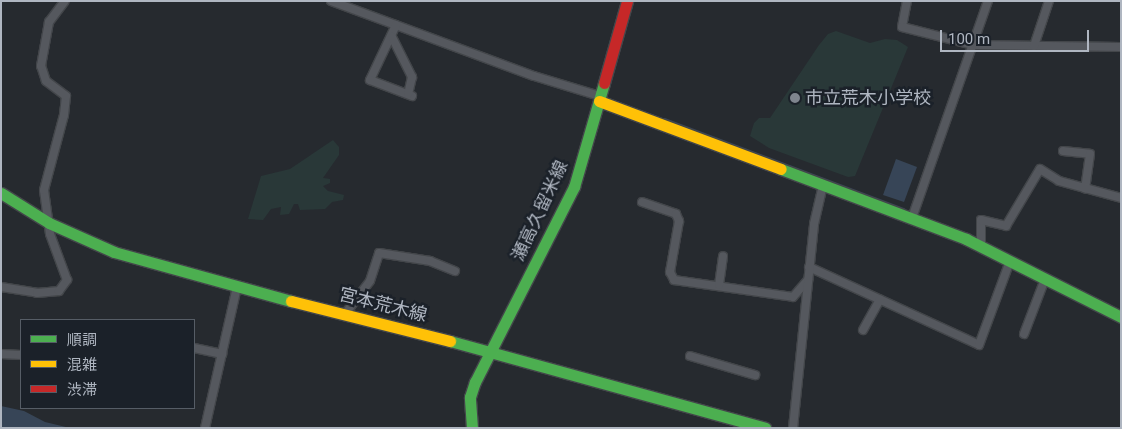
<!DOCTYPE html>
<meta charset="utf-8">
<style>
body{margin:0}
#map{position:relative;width:1122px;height:429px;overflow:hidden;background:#262a2f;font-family:Roboto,"Noto Sans JP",sans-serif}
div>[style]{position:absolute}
.green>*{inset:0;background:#293838}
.water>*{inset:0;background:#374557}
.stream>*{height:3px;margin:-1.5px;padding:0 1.5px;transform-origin:1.5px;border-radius:1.5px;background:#374557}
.roads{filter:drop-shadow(1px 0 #43464a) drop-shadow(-1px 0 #43464a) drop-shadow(0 1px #43464a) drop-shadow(0 -1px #43464a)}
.street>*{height:8px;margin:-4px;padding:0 4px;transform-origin:4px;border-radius:4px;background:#55585e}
.fast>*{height:11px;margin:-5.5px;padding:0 5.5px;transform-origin:5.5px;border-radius:5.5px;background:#4caf50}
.slow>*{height:11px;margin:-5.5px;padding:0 5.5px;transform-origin:5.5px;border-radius:5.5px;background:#ffc107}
.jam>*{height:11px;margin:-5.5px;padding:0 5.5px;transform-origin:5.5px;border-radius:5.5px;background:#c62828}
.dots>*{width:14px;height:14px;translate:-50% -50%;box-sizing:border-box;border:2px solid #1b2129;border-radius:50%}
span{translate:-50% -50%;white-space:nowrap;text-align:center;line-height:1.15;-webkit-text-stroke:5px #1b2129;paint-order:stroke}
.poi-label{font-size:18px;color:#afb6c1}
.left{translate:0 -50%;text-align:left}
.street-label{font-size:18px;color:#afb6c1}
.frame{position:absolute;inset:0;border:2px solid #afb6c1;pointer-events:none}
.legend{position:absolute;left:20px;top:319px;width:175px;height:90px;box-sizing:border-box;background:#1b2129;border:1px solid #565d66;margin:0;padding:6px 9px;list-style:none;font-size:15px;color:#afb6c1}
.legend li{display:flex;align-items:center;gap:10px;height:25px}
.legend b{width:25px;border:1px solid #565d66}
.scale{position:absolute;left:940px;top:30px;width:149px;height:22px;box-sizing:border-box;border:2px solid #afb6c1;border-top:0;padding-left:6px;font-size:15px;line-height:18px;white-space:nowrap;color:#afb6c1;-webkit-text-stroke:4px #1b2129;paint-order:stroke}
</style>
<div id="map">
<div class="green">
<i style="clip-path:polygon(836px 31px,870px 43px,885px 39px,897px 40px,908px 47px,855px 176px,848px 177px,769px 148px,750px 136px,754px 123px,759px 118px,770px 118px,819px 45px,828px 34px)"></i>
<i style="clip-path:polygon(333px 140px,339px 147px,339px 155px,323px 178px,330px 179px,330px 183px,323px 186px,328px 191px,344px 195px,343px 200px,332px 202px,325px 209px,300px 210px,298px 204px,294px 204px,289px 214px,280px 215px,281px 207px,271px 209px,263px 220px,248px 219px,261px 176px,290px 169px)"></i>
</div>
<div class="water">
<i style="clip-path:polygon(896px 159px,917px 167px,904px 202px,883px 195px)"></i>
<i style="clip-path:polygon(1px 406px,24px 411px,45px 422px,70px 428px,1px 428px)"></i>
</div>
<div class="stream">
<i style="left:664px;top:119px;width:256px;rotate:20.6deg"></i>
</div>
<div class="roads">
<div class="street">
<i style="left:331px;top:1px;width:216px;rotate:20.3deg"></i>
<i style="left:534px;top:76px;width:69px;rotate:16.9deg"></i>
<i style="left:907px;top:1px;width:26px;rotate:101deg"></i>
<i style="left:902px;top:27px;width:73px;rotate:14.2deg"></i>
<i style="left:973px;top:45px;width:148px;rotate:0.8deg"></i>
<i style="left:396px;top:25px;width:61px;rotate:115.3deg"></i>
<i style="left:370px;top:80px;width:45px;rotate:20.9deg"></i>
<i style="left:392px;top:37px;width:45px;rotate:63.4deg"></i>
<i style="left:412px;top:77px;width:17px;rotate:103deg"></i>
<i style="left:1034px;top:46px;width:47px;rotate:-71.6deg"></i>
<i style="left:1063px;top:151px;width:27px;rotate:6deg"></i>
<i style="left:1090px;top:154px;width:35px;rotate:98deg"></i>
<i style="left:642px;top:202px;width:36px;rotate:19deg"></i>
<i style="left:676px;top:214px;width:8px;rotate:67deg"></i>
<i style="left:679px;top:221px;width:52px;rotate:100deg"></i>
<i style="left:670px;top:272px;width:9px;rotate:63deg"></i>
<i style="left:674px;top:280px;width:120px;rotate:8.1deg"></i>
<i style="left:793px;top:297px;width:23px;rotate:-49deg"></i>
<i style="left:912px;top:218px;width:230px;rotate:-70.7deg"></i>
<i style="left:981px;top:247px;width:27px;rotate:-90deg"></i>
<i style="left:981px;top:220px;width:26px;rotate:13deg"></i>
<i style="left:1006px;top:226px;width:66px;rotate:-59.2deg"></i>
<i style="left:1040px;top:169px;width:22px;rotate:32deg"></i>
<i style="left:1059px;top:181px;width:64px;rotate:15.3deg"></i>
<i style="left:809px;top:267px;width:187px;rotate:24.6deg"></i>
<i style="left:979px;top:345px;width:90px;rotate:-69.7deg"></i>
<i style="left:719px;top:285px;width:29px;rotate:-82deg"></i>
<i style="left:1px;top:287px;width:36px;rotate:9deg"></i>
<i style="left:37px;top:293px;width:22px;rotate:-5deg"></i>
<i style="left:59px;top:291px;width:14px;rotate:-54deg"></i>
<i style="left:67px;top:280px;width:49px;rotate:-110.3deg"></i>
<i style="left:50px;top:234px;width:44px;rotate:-97.8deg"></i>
<i style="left:44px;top:190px;width:78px;rotate:-75.1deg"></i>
<i style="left:64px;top:115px;width:19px;rotate:-84deg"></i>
<i style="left:66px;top:96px;width:25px;rotate:-143deg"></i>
<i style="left:46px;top:81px;width:16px;rotate:-108deg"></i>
<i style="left:41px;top:66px;width:45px;rotate:-79.7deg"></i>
<i style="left:49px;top:22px;width:26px;rotate:-53deg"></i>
<i style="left:345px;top:314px;width:41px;rotate:-52.9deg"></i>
<i style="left:370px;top:281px;width:29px;rotate:-72deg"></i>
<i style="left:379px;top:253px;width:52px;rotate:8.9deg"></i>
<i style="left:430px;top:261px;width:27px;rotate:22deg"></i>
<i style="left:863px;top:330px;width:35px;rotate:-61deg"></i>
<i style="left:1024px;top:334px;width:59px;rotate:-69.1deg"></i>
<i style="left:194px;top:348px;width:29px;rotate:12deg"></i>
<i style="left:1px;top:354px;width:20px;rotate:3deg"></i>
<i style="left:690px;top:356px;width:68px;rotate:16.3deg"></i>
<i style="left:205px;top:428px;width:145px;rotate:-77.2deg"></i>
<i style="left:793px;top:428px;width:205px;rotate:-84.1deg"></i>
<i style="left:814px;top:224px;width:40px;rotate:-77deg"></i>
</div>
<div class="fast">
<i style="left:781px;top:169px;width:198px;rotate:20.7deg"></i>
<i style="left:966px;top:239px;width:174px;rotate:26.7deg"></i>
<i style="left:1px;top:193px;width:57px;rotate:32deg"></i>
<i style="left:49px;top:223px;width:71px;rotate:24deg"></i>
<i style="left:114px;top:252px;width:184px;rotate:15.5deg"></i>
<i style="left:450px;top:341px;width:327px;rotate:15.4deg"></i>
<i style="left:472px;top:428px;width:31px;rotate:-94deg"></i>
<i style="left:470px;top:397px;width:16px;rotate:-72deg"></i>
<i style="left:475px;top:382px;width:219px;rotate:-63.1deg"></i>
<i style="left:574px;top:187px;width:108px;rotate:-73.9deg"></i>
</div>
<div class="slow">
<i style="left:599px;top:101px;width:194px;rotate:20.5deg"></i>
<i style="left:291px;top:301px;width:164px;rotate:14.1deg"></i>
</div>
<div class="jam">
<i style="left:604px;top:83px;width:85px;rotate:-74.3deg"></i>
</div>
</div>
<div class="dots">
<i style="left:795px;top:98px;background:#7f858e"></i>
</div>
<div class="poi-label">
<span class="left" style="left:805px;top:98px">市立荒木小学校</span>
</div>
<div class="street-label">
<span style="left:540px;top:211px;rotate:-65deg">瀬高久留米線</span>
<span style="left:383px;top:305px;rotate:14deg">宮本荒木線</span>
</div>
<div class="frame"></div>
<ul class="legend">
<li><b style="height:6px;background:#4caf50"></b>順調</li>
<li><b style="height:6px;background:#ffc107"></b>混雑</li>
<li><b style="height:6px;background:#c62828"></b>渋滞</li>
</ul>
<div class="scale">100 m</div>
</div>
